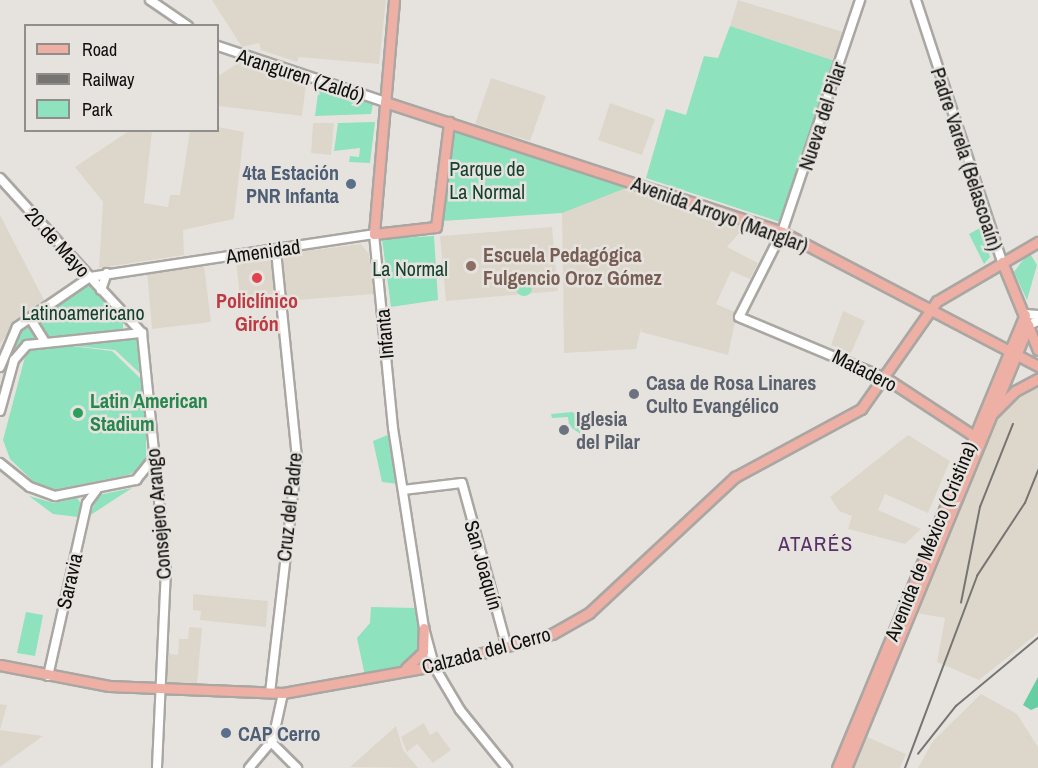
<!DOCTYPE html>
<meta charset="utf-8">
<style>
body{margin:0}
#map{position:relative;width:1038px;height:768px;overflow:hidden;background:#e6e3df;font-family:"Archivo Narrow",sans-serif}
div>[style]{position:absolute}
.built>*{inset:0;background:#ddd7cb}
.green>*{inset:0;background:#8ee2bd}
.round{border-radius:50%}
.forest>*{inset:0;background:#67cda3}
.roads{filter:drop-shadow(2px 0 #aaa7a3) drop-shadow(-2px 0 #aaa7a3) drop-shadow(0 2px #aaa7a3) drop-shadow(0 -2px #aaa7a3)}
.tertiary>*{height:8px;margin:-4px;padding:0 4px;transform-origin:4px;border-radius:4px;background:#fff}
.secondary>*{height:8px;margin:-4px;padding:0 4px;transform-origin:4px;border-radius:4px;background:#fff}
.primary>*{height:9px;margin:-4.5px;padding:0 4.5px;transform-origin:4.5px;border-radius:4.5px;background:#eeafa5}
.rail>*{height:1.5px;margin:-0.75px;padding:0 0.75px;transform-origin:0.75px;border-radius:0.75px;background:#777572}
.dots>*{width:16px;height:16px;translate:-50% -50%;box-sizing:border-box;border:3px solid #e6e3df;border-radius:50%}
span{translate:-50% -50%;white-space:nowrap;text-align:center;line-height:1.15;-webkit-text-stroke:5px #e6e3df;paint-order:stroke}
.street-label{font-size:20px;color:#0f0f0d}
.park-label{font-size:20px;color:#14402f}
.service-label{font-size:20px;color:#4e5e75;font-weight:700}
.right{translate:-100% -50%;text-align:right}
.left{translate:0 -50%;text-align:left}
.education-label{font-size:20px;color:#785e54;font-weight:700}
.health-label{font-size:20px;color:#be3a42;font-weight:700}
.worship-label{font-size:20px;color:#5b616d;font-weight:700}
.leisure-label{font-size:20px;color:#27864d;font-weight:700}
.neighbourhood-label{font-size:21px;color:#583168;letter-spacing:1.5px}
.legend{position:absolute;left:24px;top:24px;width:195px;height:108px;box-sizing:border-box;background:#e6e3df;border:2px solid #908e8b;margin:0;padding:8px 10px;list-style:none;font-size:18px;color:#0f0f0d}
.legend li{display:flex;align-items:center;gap:12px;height:30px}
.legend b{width:30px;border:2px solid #908e8b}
</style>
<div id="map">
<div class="built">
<i style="clip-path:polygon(212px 0,386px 0,379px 64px,299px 57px,297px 62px,261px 50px,259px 43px,242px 47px)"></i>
<i style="clip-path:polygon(738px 0,843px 32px,835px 61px,730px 26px)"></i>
<i style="clip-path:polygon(240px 62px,306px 85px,302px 116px,218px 106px,218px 76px)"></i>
<i style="clip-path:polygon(491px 78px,546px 96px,530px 141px,475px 124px)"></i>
<i style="clip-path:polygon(610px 103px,655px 119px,642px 155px,598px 140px)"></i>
<i style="clip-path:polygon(313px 123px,334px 123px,331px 155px,311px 153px)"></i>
<i style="clip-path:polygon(218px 127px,244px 132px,234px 219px,183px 230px,184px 255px,99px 268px,103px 202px,75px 167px,129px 131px,152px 131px,144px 203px,168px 207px,170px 195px,180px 195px,190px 131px)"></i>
<i style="clip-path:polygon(631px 186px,746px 225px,727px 247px,758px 263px,750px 279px,731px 271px,716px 304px,737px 313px,728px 355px,641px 332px,642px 325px,636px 349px,564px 353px,562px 209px)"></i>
<i style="clip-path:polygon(0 215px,45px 302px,15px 323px,0 344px)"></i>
<i style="clip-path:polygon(552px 227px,558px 291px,446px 301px,440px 236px)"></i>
<i style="clip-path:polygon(361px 244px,369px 254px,374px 294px,284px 301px,281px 254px)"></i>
<i style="clip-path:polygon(273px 257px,277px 294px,240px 298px,236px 261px)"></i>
<i style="clip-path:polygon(204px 266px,211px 322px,152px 329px,147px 271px)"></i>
<i style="clip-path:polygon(843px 311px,865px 321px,851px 353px,831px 345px)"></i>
<i style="clip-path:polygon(1038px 384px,1038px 633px,979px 680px,937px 662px,945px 618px,916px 613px,1002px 408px,1016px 393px)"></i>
<i style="clip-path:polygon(908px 435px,950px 461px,928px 513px,885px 494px,878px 510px,921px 529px,905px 544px,848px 529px,852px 516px,839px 511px,830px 497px)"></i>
<i style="clip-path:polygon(193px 594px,268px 601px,266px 627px,200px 620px,201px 611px,193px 610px)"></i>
<i style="clip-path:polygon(189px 627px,202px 628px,197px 684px,162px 683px,164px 653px,178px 655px,179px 639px,188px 639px)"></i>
<i style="clip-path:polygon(981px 694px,1017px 714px,1038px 747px,1038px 768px,918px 768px,933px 741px)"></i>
<i style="clip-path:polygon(0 704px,7px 705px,0 730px,43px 736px,0 767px)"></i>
<i style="clip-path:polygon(424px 723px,430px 735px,437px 731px,451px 750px,433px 763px,417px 744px,407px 752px,401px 737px)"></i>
<i style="clip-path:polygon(396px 726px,403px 750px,418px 768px,350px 767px)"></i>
<i style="clip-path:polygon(863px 735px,906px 754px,900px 768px,850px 768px)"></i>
</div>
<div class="green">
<i style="clip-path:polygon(730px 26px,835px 61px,783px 223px,646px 178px,666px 109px,686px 115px,704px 56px,718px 58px)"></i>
<i style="clip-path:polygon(319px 86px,373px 104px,371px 114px,315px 116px)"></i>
<i style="clip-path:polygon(375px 122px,370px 163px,349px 162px,350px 156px,359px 157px,360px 148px,334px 151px,338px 123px)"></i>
<i style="clip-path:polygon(453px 127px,631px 186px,562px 213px,442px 221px)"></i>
<i style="clip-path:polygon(980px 228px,990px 257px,984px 264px,969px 234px)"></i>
<i style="clip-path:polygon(434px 236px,438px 300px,391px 307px,382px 239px)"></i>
<i style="clip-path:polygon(1029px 252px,1037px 265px,1027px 300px,1014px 272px)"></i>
<i class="round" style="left:516px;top:280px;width:16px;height:16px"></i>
<i style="clip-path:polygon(88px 282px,123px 322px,123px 330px,49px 337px,36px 319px)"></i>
<i style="clip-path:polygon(27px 324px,39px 338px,9px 351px,0 395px,9px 346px)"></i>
<i style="clip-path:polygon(132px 336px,141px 340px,144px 377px,115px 350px,55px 344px,112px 351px,140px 378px,146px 395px,146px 466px,128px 475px,53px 490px,37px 485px,10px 459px,3px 440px,26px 353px,46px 340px)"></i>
<i style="clip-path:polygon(573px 412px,586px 426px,582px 435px,569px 426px,568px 417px,552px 418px,551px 414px)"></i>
<i style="clip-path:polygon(390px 434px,398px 484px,382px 482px,373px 441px)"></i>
<i style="clip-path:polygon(132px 488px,89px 516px,99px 495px)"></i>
<i style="clip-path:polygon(29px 496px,54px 503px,77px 498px,82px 505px,78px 517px,53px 514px)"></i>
<i style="clip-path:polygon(371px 607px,416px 608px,422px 647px,403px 666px,365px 676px,357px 638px,370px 623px)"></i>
<i style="clip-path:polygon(26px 612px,43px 615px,35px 656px,17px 653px)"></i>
</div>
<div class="forest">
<i style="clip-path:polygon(1038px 677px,1038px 707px,1031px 710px,1023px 705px)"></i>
</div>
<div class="roads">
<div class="tertiary">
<i style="left:782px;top:232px;width:245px;rotate:-71.4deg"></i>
<i style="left:1025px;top:314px;width:13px;rotate:4deg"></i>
<i style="left:30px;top:318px;width:26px;rotate:58deg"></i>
<i style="left:1029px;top:325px;width:10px;rotate:-24deg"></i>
<i style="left:142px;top:333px;width:237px;rotate:84.2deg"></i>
<i style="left:166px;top:569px;width:199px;rotate:92.6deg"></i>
<i style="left:0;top:367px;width:43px;rotate:-67deg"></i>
<i style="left:17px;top:327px;width:88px;rotate:-34.4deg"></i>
<i style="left:90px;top:277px;width:76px;rotate:47.1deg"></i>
<i style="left:0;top:411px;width:53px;rotate:-74.6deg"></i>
<i style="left:14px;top:360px;width:20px;rotate:-49deg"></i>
<i style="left:27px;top:345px;width:116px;rotate:-6deg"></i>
<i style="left:0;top:463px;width:38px;rotate:39deg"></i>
<i style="left:30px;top:487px;width:27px;rotate:20deg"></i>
<i style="left:55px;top:496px;width:83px;rotate:-11.2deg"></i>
<i style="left:136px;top:480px;width:27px;rotate:-51deg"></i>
<i style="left:403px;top:490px;width:59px;rotate:-6.8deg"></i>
<i style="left:462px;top:483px;width:170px;rotate:74.7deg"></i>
<i style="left:48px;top:676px;width:177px;rotate:-77.3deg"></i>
<i style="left:87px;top:503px;width:17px;rotate:-54deg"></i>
<i style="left:270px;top:693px;width:237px;rotate:-83.4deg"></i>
<i style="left:297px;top:458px;width:209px;rotate:-95.8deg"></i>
<i style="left:271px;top:742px;width:37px;rotate:45deg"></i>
<i style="left:249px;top:768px;width:38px;rotate:-50deg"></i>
<i style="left:273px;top:739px;width:47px;rotate:-77.7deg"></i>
</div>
<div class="secondary">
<i style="left:150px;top:0;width:46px;rotate:34.4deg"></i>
<i style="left:916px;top:0;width:276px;rotate:71.8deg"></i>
<i style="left:218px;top:46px;width:176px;rotate:18.5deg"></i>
<i style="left:0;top:178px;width:134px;rotate:47.7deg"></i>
<i style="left:90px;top:277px;width:287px;rotate:-8.6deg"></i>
<i style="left:374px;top:234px;width:195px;rotate:84.4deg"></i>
<i style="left:393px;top:428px;width:202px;rotate:81.2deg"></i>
<i style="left:424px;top:628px;width:39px;rotate:75deg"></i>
<i style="left:434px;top:666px;width:51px;rotate:59.4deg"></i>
<i style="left:460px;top:710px;width:75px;rotate:51deg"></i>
<i style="left:782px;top:232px;width:95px;rotate:116.8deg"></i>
<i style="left:739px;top:317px;width:160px;rotate:22.7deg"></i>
<i style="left:101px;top:290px;width:18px;rotate:-71deg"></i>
</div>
<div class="primary">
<i style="left:394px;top:0;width:235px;rotate:94.9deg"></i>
<i style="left:374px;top:234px;width:62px;rotate:-6.4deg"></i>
<i style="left:436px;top:227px;width:106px;rotate:-82.9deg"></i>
<i style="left:385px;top:102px;width:418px;rotate:18.1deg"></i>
<i style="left:782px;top:232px;width:289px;rotate:27.6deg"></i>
<i style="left:1002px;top:262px;width:95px;rotate:67.8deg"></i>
<i style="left:887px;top:379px;width:104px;rotate:33.2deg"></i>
<i style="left:994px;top:412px;width:30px;rotate:-45deg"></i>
<i style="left:1015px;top:391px;width:26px;rotate:-28deg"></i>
<i style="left:0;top:665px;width:111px;rotate:10.9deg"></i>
<i style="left:109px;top:686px;width:174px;rotate:2.3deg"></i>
<i style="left:283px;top:693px;width:153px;rotate:-10.1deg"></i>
<i style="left:434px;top:666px;width:122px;rotate:-15.2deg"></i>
<i style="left:552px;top:634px;width:43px;rotate:-29.6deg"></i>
<i style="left:589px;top:613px;width:200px;rotate:-43deg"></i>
<i style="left:735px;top:477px;width:143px;rotate:-28.4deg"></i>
<i style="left:861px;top:409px;width:132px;rotate:-54.9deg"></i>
<i style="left:937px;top:301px;width:117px;rotate:-30.3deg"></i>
<i style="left:406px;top:668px;width:23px;rotate:-43deg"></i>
<i style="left:423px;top:652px;width:24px;rotate:-88deg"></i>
<i style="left:837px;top:768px;width:491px;rotate:-67.5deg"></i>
<i style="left:846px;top:768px;width:479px;rotate:-67.6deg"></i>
</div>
</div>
<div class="rail">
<i style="left:961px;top:603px;width:98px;rotate:-78.8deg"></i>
<i style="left:980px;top:507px;width:89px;rotate:-68.3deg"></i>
<i style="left:918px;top:754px;width:61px;rotate:-51.6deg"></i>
<i style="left:956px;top:706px;width:107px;rotate:-39.7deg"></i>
<i style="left:905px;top:768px;width:205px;rotate:-69.4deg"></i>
<i style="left:977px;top:576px;width:87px;rotate:-56.7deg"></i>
<i style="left:1025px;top:503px;width:35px;rotate:-68deg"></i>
</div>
<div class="dots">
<i style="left:351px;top:184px;background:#5c6f8a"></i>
<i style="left:471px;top:266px;background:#8d6e63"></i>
<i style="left:257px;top:278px;background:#e0444e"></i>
<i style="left:634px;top:394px;background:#6b7280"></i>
<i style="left:78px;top:413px;background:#2e9e5b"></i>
<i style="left:564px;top:430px;background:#6b7280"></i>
<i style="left:226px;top:733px;background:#5c6f8a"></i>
</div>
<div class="street-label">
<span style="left:301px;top:75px;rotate:18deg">Aranguren (Zaldó)</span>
<span style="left:822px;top:116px;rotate:-72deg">Nueva del Pilar</span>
<span style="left:967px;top:159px;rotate:72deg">Padre Varela (Belascoaín)</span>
<span style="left:720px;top:214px;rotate:20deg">Avenida Arroyo (Manglar)</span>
<span style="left:58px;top:242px;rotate:48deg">20 de Mayo</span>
<span style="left:263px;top:251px;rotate:-8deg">Amenidad</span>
<span style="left:384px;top:334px;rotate:-95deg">Infanta</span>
<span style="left:865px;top:370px;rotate:27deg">Matadero</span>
<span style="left:289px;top:507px;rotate:-84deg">Cruz del Padre</span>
<span style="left:158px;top:514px;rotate:-95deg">Consejero Arango</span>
<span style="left:930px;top:541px;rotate:-68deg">Avenida de México (Cristina)</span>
<span style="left:484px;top:565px;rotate:74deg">San Joaquín</span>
<span style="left:69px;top:581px;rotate:-77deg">Saravia</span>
<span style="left:486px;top:650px;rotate:-15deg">Calzada del Cerro</span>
</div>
<div class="park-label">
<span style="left:487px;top:180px">Parque de<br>La Normal</span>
<span style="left:410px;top:268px">La Normal</span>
<span style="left:83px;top:312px">Latinoamericano</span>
</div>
<div class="service-label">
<span class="right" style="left:339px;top:184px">4ta Estación<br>PNR Infanta</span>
<span class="left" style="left:238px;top:733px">CAP Cerro</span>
</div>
<div class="education-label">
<span class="left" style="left:483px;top:266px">Escuela Pedagógica<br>Fulgencio Oroz Gómez</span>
</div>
<div class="health-label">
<span style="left:257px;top:312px">Policlínico<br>Girón</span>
</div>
<div class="worship-label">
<span class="left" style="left:646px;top:394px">Casa de Rosa Linares<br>Culto Evangélico</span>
<span class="left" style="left:576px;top:430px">Iglesia<br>del Pilar</span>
</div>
<div class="leisure-label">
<span class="left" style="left:90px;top:412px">Latin American<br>Stadium</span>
</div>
<div class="neighbourhood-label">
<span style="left:816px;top:544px">ATARÉS</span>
</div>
<ul class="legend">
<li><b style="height:8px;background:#eeafa5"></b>Road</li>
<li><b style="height:8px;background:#777572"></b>Railway</li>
<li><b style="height:16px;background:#8ee2bd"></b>Park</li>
</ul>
</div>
